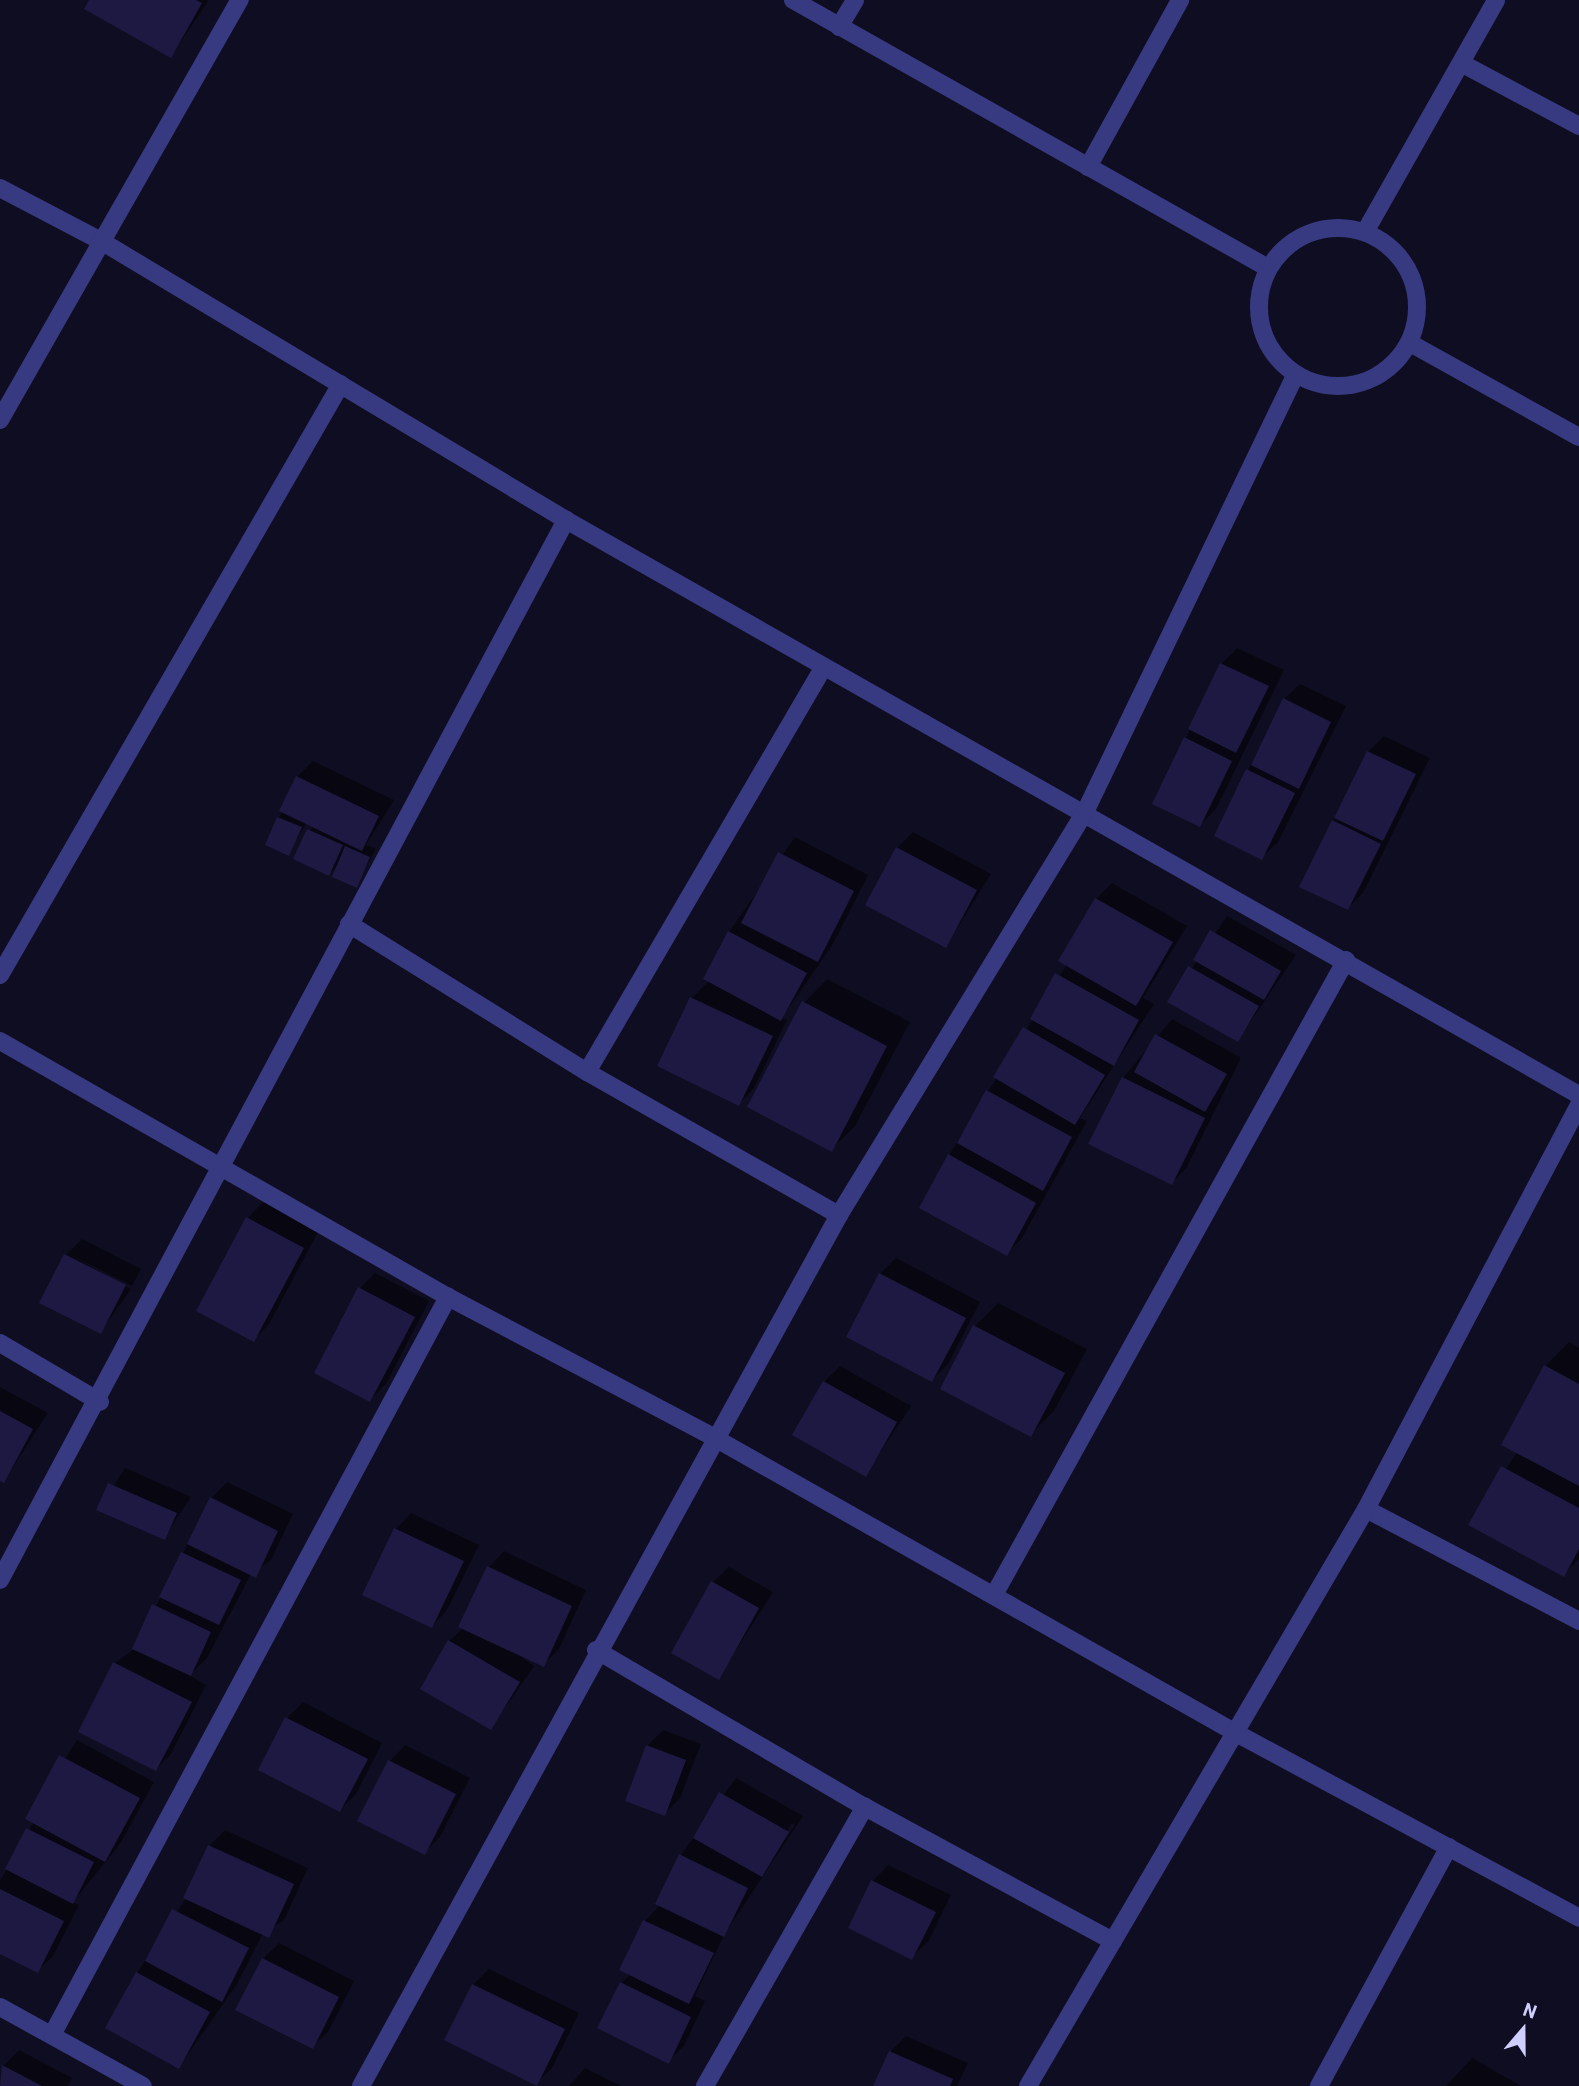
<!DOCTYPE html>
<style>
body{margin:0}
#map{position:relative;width:1579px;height:2086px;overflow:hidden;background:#0f0d21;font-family:Barlow,sans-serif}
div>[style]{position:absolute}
.shadow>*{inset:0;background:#0007}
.building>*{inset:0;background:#1e1943}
.minor>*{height:18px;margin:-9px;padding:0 9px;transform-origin:9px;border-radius:9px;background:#373981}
.minor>.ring{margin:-9px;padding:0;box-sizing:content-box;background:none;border:18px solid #373981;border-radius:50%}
span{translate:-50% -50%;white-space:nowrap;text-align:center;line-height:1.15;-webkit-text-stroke:6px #0f0d21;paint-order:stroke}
.north{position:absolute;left:1488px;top:1995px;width:70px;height:70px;-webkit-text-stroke:5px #0f0d21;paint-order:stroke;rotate:20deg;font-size:19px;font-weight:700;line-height:28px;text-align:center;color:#d0cdff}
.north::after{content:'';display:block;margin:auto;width:24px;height:32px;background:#d0cdff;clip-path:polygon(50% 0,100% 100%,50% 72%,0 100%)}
</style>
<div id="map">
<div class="shadow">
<i style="clip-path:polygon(91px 0,209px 0,171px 56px)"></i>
<i style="clip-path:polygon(1237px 648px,1284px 670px,1216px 809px,1200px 825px,1186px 738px,1221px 664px)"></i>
<i style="clip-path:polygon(1300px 684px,1346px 706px,1278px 842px,1262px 857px,1248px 770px,1284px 699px)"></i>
<i style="clip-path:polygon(1384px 736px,1430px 758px,1363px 893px,1348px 908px,1333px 821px,1368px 752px)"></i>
<i style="clip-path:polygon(313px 761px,394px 800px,366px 845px,376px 849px,356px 885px,340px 863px,329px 874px,295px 858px,313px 826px,307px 822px,288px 854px,279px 818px,297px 777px)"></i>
<i style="clip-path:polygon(913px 832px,991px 874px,946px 946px,897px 848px)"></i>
<i style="clip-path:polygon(795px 837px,868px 875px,833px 944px,782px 1018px,787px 1020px,754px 1088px,739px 1104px,692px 998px,709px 981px,729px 932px)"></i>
<i style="clip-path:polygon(1112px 883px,1187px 926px,1143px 998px,1154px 1004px,1080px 1118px,1087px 1121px,1022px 1238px,1006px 1254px,949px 1155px,1067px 964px,1096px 899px)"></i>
<i style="clip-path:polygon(1227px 916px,1296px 955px,1238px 1040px,1170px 1001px)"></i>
<i style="clip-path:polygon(827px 979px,910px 1022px,855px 1126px,831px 1150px,804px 1003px)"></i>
<i style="clip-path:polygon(1172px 1019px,1241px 1058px,1187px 1167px,1172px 1183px,1123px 1078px)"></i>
<i style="clip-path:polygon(263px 1202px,318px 1232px,269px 1324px,254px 1340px,248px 1218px)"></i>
<i style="clip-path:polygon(82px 1239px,141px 1269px,132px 1286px,69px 1254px,131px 1289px,101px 1332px,42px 1303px,66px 1255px)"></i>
<i style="clip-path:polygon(896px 1258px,980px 1302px,948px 1364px,932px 1380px,880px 1274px)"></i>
<i style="clip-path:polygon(375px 1273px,429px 1301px,386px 1384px,370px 1400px,359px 1289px)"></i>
<i style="clip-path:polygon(998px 1303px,1087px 1349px,1054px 1411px,1030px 1435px,975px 1326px)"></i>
<i style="clip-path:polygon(1569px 1342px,1579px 1348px,1579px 1559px,1563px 1575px,1471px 1524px,1517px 1452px,1545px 1366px)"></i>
<i style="clip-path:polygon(840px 1366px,911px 1406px,866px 1474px,824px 1382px)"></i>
<i style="clip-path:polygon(0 1387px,48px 1413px,4px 1481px,0 1479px)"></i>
<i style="clip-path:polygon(125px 1468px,191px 1497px,164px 1538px,99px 1509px)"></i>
<i style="clip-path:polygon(227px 1482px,293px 1514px,271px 1560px,251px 1574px,207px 1658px,191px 1674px,179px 1669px,206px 1685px,171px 1754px,156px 1769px,115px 1663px,134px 1649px,211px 1498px)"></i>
<i style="clip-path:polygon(411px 1513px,479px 1545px,447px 1610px,432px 1626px,396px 1529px)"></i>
<i style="clip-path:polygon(504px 1551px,586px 1590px,559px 1649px,543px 1665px,514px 1651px,534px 1666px,491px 1728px,449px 1641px,463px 1628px,489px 1567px)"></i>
<i style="clip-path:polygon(729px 1567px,773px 1592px,719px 1677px,713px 1582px)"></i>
<i style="clip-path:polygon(303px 1702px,382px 1743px,356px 1794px,340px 1810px,260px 1769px,287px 1718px)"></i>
<i style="clip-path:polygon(663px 1730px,701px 1744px,680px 1798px,664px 1814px,647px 1746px)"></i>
<i style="clip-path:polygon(77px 1740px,154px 1782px,120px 1844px,73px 1902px,79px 1905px,53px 1956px,37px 1971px,0 1952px,0 1881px,34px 1822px,27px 1818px)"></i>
<i style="clip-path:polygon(405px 1745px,470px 1778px,440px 1837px,424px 1853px,359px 1820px,390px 1761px)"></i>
<i style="clip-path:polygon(evenodd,736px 1778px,803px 1816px,724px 1935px,695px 1996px,705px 2001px,684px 2046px,668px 2061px,621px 1983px,631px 1974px,621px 1970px,645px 1921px,661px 1904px,681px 1855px,736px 1778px,792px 1823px,795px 1825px,771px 1859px,792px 1823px)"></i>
<i style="clip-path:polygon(225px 1830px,308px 1868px,284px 1920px,263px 1933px,237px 1984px,179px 2067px,137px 1973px,186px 1898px,209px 1846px)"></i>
<i style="clip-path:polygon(888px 1865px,951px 1895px,928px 1942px,912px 1957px,873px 1881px)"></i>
<i style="clip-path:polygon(279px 1943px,354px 1981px,328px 2032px,312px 2047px,263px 1959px)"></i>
<i style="clip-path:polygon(489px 1969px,579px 2013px,552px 2068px,536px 2084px,473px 1985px)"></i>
<i style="clip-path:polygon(906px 2036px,968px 2063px,957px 2086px,875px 2086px,890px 2052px)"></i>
<i style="clip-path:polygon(19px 2050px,72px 2078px,68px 2086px,0 2086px,3px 2066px)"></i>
<i style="clip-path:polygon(1472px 2058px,1521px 2086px,1446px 2086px)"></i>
<i style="clip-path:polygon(585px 2068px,621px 2086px,569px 2086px)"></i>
</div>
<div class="building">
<i style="clip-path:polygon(89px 0,196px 0,202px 3px,171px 58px,84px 9px)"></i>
<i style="clip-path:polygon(1220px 663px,1269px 686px,1236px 753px,1188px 729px)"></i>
<i style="clip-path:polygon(1283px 698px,1331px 722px,1299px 789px,1251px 765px)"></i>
<i style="clip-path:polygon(1184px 737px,1232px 761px,1200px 827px,1152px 804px)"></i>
<i style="clip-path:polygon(1367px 751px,1416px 774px,1383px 841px,1334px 818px)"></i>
<i style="clip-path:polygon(1246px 769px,1295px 793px,1262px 860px,1214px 836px)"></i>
<i style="clip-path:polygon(296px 776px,379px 816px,362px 851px,279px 811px)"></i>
<i style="clip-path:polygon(277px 817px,302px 827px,289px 856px,265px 845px)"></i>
<i style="clip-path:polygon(1332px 820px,1381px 844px,1348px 910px,1299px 887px)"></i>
<i style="clip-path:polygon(307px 829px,343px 845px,329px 876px,293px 859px)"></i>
<i style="clip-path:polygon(345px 846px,370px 857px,357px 888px,332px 877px)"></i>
<i style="clip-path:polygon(896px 847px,977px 890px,946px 948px,865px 905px)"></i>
<i style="clip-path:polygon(778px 852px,854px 891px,818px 962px,741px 923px)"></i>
<i style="clip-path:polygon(1095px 898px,1173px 942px,1136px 1006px,1058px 961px)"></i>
<i style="clip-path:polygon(1210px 930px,1281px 971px,1264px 1000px,1193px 960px)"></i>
<i style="clip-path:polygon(728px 931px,807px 973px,781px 1021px,703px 979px)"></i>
<i style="clip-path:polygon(1188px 966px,1259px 1006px,1238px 1042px,1167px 1002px)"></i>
<i style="clip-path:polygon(1055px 973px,1139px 1020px,1114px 1066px,1030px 1019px)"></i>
<i style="clip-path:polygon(690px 997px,773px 1036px,739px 1106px,657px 1066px)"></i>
<i style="clip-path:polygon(802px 1001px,887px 1046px,832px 1152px,747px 1107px)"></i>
<i style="clip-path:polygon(1023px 1027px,1105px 1075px,1075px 1125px,993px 1077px)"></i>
<i style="clip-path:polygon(1155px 1034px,1227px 1074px,1205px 1112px,1134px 1072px)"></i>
<i style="clip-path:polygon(1122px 1077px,1205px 1118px,1172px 1185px,1088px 1144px)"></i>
<i style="clip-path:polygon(986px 1090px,1072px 1137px,1043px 1191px,957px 1143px)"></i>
<i style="clip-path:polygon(948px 1154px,1036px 1203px,1007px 1256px,919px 1208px)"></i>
<i style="clip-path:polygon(246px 1217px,304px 1248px,254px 1342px,196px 1311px)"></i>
<i style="clip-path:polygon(64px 1254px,126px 1285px,101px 1334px,39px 1303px)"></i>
<i style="clip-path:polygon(879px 1273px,966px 1318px,932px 1382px,846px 1337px)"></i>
<i style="clip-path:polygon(358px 1287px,415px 1317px,370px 1402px,314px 1373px)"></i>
<i style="clip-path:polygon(973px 1325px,1065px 1373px,1031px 1437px,940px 1389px)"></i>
<i style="clip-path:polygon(1544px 1365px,1579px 1384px,1579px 1486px,1501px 1445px)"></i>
<i style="clip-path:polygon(823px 1381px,897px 1422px,866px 1477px,792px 1435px)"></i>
<i style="clip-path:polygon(0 1411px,33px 1429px,4px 1483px,0 1481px)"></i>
<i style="clip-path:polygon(1501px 1466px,1579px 1508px,1579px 1549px,1564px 1577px,1468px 1525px)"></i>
<i style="clip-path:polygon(108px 1483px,177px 1513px,165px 1540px,96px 1510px)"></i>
<i style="clip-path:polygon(210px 1497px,278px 1531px,256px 1578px,187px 1544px)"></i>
<i style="clip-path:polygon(394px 1528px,464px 1561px,432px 1628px,362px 1595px)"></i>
<i style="clip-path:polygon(181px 1552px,241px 1580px,219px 1625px,159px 1597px)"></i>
<i style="clip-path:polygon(487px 1566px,572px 1606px,544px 1667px,458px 1627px)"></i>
<i style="clip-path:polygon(711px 1581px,759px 1608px,719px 1680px,671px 1653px)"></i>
<i style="clip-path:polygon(152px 1604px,211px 1632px,191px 1676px,132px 1649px)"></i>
<i style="clip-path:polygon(448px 1640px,520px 1682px,491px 1730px,420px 1689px)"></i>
<i style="clip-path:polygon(113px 1662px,192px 1702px,156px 1771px,78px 1732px)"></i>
<i style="clip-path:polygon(285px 1717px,368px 1759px,340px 1812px,258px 1770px)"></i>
<i style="clip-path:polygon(646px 1745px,686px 1760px,665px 1816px,625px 1801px)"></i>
<i style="clip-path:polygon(59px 1755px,140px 1798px,105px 1862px,25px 1819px)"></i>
<i style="clip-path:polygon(388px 1760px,456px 1794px,425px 1855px,357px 1821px)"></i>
<i style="clip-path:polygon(719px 1792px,789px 1832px,762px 1877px,693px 1838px)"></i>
<i style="clip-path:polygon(26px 1828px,94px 1862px,73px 1904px,5px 1869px)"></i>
<i style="clip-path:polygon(208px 1845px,294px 1884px,269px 1938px,183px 1898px)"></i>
<i style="clip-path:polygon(679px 1854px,748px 1888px,724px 1937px,655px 1904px)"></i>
<i style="clip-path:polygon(871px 1880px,936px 1912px,912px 1960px,848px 1928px)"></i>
<i style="clip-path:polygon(0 1889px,64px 1921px,38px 1973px,0 1954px)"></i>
<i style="clip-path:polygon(172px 1909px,249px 1948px,222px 2002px,145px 1961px)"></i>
<i style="clip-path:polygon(643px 1920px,714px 1953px,689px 2004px,619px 1970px)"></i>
<i style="clip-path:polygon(262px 1958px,339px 1997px,313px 2049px,235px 2010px)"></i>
<i style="clip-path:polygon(136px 1972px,210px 2012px,179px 2069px,105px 2028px)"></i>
<i style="clip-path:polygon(620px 1982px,691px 2017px,669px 2064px,597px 2028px)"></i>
<i style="clip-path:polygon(472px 1984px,565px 2029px,537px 2086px,444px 2040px)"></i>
<i style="clip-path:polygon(889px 2051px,953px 2079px,950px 2086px,873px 2086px)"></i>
<i style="clip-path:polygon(2px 2065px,42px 2086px,0 2086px)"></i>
</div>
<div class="minor">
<i style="left:793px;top:0;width:545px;rotate:29.43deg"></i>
<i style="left:839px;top:27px;width:31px;rotate:-59deg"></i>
<i style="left:1461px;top:63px;width:134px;rotate:28.1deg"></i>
<i style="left:1088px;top:167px;width:191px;rotate:-61.1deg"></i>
<i style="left:0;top:188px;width:114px;rotate:27.7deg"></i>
<i style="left:101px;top:241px;width:542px;rotate:30.96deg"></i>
<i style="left:566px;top:520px;width:1165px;rotate:29.58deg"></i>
<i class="ring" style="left:1259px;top:228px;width:140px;height:140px"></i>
<i style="left:1365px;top:232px;width:266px;rotate:-60.5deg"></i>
<i style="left:1410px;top:343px;width:193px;rotate:29.1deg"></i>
<i style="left:0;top:420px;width:484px;rotate:-60.3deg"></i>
<i style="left:349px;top:924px;width:280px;rotate:31.9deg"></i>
<i style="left:587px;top:1072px;width:290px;rotate:29.6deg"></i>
<i style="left:0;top:975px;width:682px;rotate:-60.02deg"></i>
<i style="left:0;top:1041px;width:516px;rotate:29.74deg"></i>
<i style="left:448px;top:1297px;width:300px;rotate:27.8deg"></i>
<i style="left:713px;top:1437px;width:601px;rotate:29.51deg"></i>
<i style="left:1236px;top:1733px;width:390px;rotate:28.3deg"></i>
<i style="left:587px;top:1072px;width:469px;rotate:-59.7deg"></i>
<i style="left:0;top:1343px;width:116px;rotate:30.5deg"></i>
<i style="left:1366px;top:1509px;width:241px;rotate:27.7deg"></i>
<i style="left:0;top:1580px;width:1202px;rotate:-61.9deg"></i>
<i style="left:994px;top:1595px;width:726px;rotate:-61deg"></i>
<i style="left:596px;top:1650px;width:311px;rotate:30.3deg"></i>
<i style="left:865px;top:1807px;width:282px;rotate:28.4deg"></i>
<i style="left:0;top:2007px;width:163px;rotate:28.9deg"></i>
<i style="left:52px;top:2035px;width:838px;rotate:-61.78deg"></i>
<i style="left:361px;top:2086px;width:994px;rotate:-61.24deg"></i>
<i style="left:839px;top:1215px;width:474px;rotate:-58.6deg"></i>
<i style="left:1086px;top:810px;width:483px;rotate:-64.3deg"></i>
<i style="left:705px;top:2086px;width:322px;rotate:-60.2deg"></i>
<i style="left:1028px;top:2086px;width:669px;rotate:-59.64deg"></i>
<i style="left:1366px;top:1509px;width:457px;rotate:-62.2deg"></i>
<i style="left:1319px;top:2086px;width:272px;rotate:-61.5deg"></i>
</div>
<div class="north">N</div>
</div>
